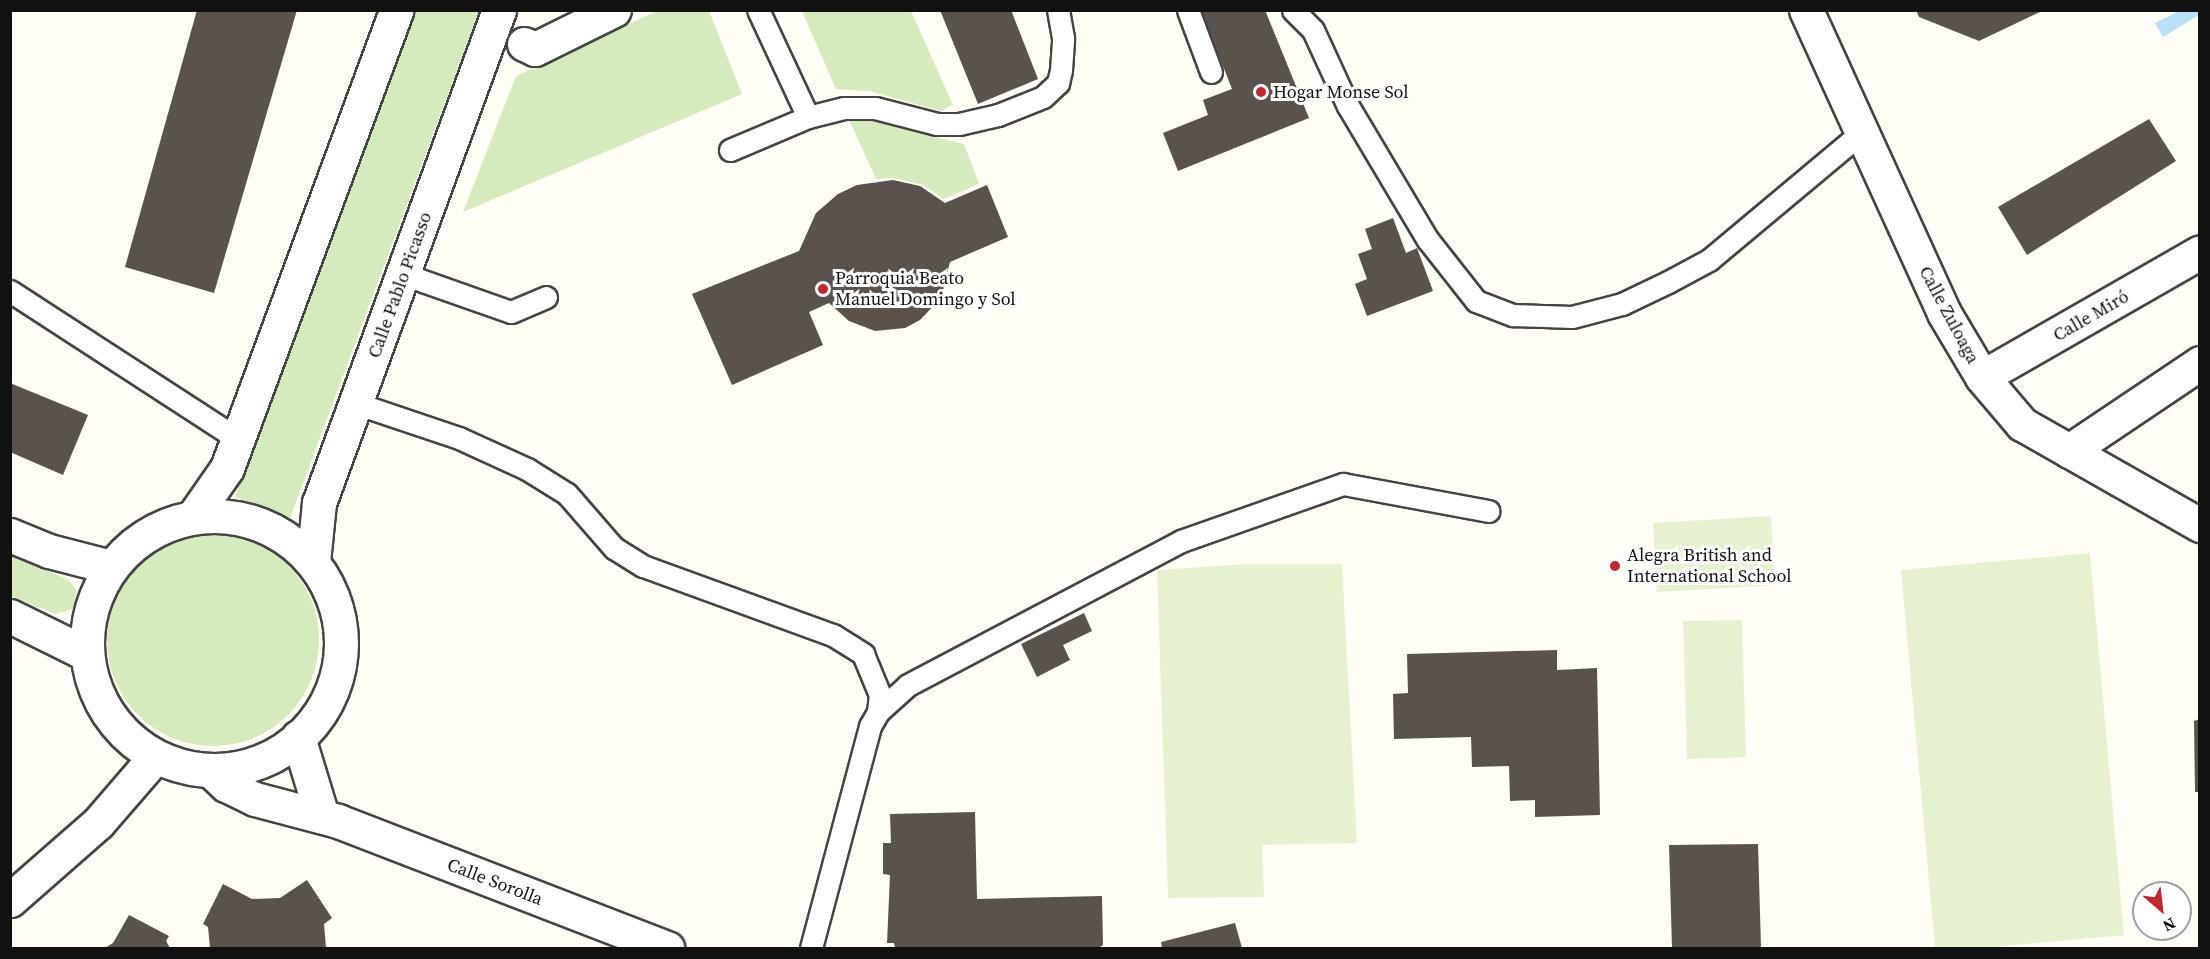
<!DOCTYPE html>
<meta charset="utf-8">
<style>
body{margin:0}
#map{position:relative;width:2210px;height:959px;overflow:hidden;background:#fffdf5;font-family:"Source Serif 4",serif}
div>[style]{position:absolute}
.green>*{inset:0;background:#d5ebbd}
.round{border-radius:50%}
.pitch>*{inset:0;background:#e6f2cf}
.water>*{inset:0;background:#b9e0f7}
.building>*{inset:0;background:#5a524d}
.roads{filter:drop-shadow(2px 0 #444) drop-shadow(-2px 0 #444) drop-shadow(0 2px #444) drop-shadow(0 -2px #444)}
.lane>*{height:21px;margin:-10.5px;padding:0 10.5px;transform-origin:10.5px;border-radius:10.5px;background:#fff}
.street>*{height:33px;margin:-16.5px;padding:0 16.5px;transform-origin:16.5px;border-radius:16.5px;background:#fff}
.street>.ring{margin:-16.5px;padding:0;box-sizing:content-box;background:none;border:33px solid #fff;border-radius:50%}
.dots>*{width:16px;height:16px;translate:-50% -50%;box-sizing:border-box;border:3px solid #fff;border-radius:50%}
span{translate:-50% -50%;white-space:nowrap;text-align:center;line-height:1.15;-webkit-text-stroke:6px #fff;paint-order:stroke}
.poi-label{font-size:18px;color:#111}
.left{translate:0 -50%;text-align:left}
.street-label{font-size:18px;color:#111}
.frame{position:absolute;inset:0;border:12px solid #111;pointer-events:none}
.north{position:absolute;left:2132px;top:881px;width:60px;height:60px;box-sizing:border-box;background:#fff;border:2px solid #a0a0a0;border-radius:50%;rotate:152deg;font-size:16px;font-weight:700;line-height:24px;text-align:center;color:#111}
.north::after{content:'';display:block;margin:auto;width:21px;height:27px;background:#c4262e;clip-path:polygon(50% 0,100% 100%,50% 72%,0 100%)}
</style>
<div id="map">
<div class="green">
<i style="clip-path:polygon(415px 11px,479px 11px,290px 518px,235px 497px)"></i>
<i style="clip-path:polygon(657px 11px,709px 11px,742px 94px,463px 212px,516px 76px)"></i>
<i style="clip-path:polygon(802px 11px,911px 11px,953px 105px,941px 111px,869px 91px,836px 89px)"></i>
<i style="clip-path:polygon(847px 115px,964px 144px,979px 184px,944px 199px,923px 185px,893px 178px,876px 179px)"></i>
<i class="round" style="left:107px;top:534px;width:212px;height:212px"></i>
<i style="clip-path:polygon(11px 555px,69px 580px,77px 591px,73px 609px,55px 614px,11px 596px)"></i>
</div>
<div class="pitch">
<i style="clip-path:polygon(1771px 516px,1775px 585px,1657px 592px,1653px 523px)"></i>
<i style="clip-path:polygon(2090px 553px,2124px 935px,1982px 948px,1935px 948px,1901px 570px)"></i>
<i style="clip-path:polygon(1249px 564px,1342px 564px,1357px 843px,1262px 845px,1264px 897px,1168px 898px,1157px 570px)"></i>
<i style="clip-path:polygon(1742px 620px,1746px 757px,1687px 759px,1683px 621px)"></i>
</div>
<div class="water">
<i style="clip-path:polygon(2179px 11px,2199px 11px,2199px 15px,2163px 37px,2155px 23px)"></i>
</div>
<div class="building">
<i style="clip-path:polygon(197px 10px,297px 10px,214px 293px,125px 267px)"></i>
<i style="clip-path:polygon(940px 10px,1011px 10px,1038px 79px,978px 104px)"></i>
<i style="clip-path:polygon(1201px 10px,1265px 10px,1309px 118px,1178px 171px,1163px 133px,1208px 115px,1203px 100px,1232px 89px)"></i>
<i style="clip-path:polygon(1916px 10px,2044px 10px,1979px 41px,1919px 17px)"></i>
<i style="clip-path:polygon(2149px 119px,2176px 161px,2027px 255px,1998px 207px)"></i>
<i style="clip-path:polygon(893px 180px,920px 186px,945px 203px,987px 185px,1008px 237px,950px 262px,941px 298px,920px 320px,905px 328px,875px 331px,849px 321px,829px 303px,809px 312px,823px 345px,732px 385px,692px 294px,799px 251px,816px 213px,838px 194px,857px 185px)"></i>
<i style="clip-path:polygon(1393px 218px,1406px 253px,1417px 248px,1433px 291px,1367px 316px,1355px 284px,1367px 279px,1358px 254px,1372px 249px,1365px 229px)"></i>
<i style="clip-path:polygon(10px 383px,88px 415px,63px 475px,10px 452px)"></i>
<i style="clip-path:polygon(1084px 613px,1092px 631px,1063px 645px,1070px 660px,1037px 677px,1021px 644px)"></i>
<i style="clip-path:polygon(1557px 650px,1557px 670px,1597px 668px,1600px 815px,1535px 817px,1535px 800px,1510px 801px,1509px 766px,1472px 767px,1471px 737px,1394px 739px,1393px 694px,1408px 693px,1407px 654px)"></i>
<i style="clip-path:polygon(2200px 719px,2200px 792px,2195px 792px,2194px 721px)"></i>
<i style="clip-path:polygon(975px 812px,977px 899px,1102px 896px,1103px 945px,1098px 948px,895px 948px,894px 943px,887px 943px,890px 875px,883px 874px,883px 843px,891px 843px,890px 814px)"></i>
<i style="clip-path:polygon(1758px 844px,1761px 948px,1672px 948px,1669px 845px)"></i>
<i style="clip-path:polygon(307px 880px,332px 918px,324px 924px,326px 948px,210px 948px,208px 927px,203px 924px,223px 884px,252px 899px,280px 898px)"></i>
<i style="clip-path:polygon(129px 915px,169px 936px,166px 941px,170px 948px,105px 948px,113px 943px)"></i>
<i style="clip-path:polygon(1235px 923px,1242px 948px,1162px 948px,1161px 942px)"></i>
</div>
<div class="roads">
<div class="lane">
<i style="left:1188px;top:10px;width:66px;rotate:69.6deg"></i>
<i style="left:1293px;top:10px;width:28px;rotate:45deg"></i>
<i style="left:1313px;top:30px;width:84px;rotate:65.3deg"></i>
<i style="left:1348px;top:106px;width:156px;rotate:59.2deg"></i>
<i style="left:1428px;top:240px;width:78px;rotate:51.8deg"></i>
<i style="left:1476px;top:301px;width:40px;rotate:21deg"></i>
<i style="left:1513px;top:315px;width:59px;rotate:1.9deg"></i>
<i style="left:1572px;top:317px;width:52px;rotate:-14.6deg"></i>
<i style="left:1622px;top:304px;width:51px;rotate:-25.6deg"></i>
<i style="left:1668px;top:282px;width:47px;rotate:-28.2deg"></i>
<i style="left:1709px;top:260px;width:199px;rotate:-39.9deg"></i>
<i style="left:808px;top:117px;width:37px;rotate:-14deg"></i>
<i style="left:844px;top:108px;width:31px"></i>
<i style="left:875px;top:108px;width:64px;rotate:14.5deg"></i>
<i style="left:937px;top:124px;width:22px"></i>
<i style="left:959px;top:124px;width:40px;rotate:-13deg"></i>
<i style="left:998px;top:115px;width:48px;rotate:-21.8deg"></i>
<i style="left:1043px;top:97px;width:21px;rotate:-43deg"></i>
<i style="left:1058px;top:83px;width:13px;rotate:-77deg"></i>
<i style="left:1061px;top:70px;width:32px;rotate:-86deg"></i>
<i style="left:1063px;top:38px;width:28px;rotate:-100deg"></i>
<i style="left:730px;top:150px;width:85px;rotate:-22.9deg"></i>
<i style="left:808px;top:117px;width:118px;rotate:-115deg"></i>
<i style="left:403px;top:274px;width:114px;rotate:19.4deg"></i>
<i style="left:511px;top:312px;width:38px;rotate:-23deg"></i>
<i style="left:10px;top:291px;width:272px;rotate:33deg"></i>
<i style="left:358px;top:404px;width:107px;rotate:18.6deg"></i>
<i style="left:459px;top:438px;width:75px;rotate:24.5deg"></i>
<i style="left:527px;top:469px;width:47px;rotate:32deg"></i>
<i style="left:567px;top:494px;width:72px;rotate:49deg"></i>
<i style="left:614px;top:548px;width:34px;rotate:32deg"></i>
<i style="left:643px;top:566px;width:202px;rotate:20deg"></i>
<i style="left:833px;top:635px;width:36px;rotate:32deg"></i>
<i style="left:863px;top:654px;width:44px;rotate:67.5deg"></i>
<i style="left:880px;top:695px;width:17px;rotate:97deg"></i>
<i style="left:811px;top:948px;width:230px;rotate:-75.1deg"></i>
<i style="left:870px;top:726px;width:16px;rotate:-60deg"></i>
<i style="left:878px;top:712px;width:40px;rotate:-42deg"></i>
<i style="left:908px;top:685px;width:309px;rotate:-27.8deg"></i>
<i style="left:1181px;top:541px;width:172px;rotate:-19.4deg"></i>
<i style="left:1343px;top:484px;width:148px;rotate:10.5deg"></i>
</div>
<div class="street">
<i style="left:1806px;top:10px;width:333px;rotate:65.5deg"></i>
<i style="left:1944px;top:313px;width:74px;rotate:59.3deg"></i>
<i style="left:1982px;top:377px;width:62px;rotate:49.6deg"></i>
<i style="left:2022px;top:424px;width:205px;rotate:29.6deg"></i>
<i style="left:524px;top:44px;width:12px;rotate:24deg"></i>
<i style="left:535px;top:49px;width:88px;rotate:-26.3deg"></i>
<i style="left:1982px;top:377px;width:251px;rotate:-29.8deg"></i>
<i style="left:2069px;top:451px;width:158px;rotate:-33.9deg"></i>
<i class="ring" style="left:87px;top:516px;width:221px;height:221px"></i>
<i style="left:193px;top:517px;width:60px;rotate:-55.2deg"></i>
<i style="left:227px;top:468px;width:488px;rotate:-69.7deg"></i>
<i style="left:10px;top:535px;width:42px;rotate:22.3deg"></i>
<i style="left:49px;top:551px;width:64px;rotate:14.5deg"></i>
<i style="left:313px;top:562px;width:59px;rotate:-84.2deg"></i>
<i style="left:319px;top:503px;width:525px;rotate:-69.94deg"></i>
<i style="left:10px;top:616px;width:86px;rotate:26.3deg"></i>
<i style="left:298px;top:737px;width:83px;rotate:73.1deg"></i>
<i style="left:211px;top:771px;width:21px;rotate:43deg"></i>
<i style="left:226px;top:785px;width:32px;rotate:26deg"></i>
<i style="left:255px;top:799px;width:86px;rotate:14.8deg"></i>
<i style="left:338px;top:821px;width:353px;rotate:21.1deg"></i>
<i style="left:10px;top:900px;width:117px;rotate:-41.2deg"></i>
<i style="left:98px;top:823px;width:87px;rotate:-49.2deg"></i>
</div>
</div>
<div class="dots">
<i style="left:1261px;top:92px;background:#c4262e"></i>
<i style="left:823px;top:289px;background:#c4262e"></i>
<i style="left:1615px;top:566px;background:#c4262e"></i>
</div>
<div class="poi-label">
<span class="left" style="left:1273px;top:92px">Hogar Monse Sol</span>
<span class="left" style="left:835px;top:289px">Parroquia Beato<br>Manuel Domingo y Sol</span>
<span class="left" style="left:1627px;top:566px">Alegra British and<br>International School</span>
</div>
<div class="street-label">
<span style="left:400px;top:285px;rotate:-70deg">Calle Pablo Picasso</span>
<span style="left:1949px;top:315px;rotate:62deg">Calle Zuloaga</span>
<span style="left:2091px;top:316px;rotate:-30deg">Calle Miró</span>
<span style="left:495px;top:882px;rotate:21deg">Calle Sorolla</span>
</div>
<div class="frame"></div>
<div class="north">N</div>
</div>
